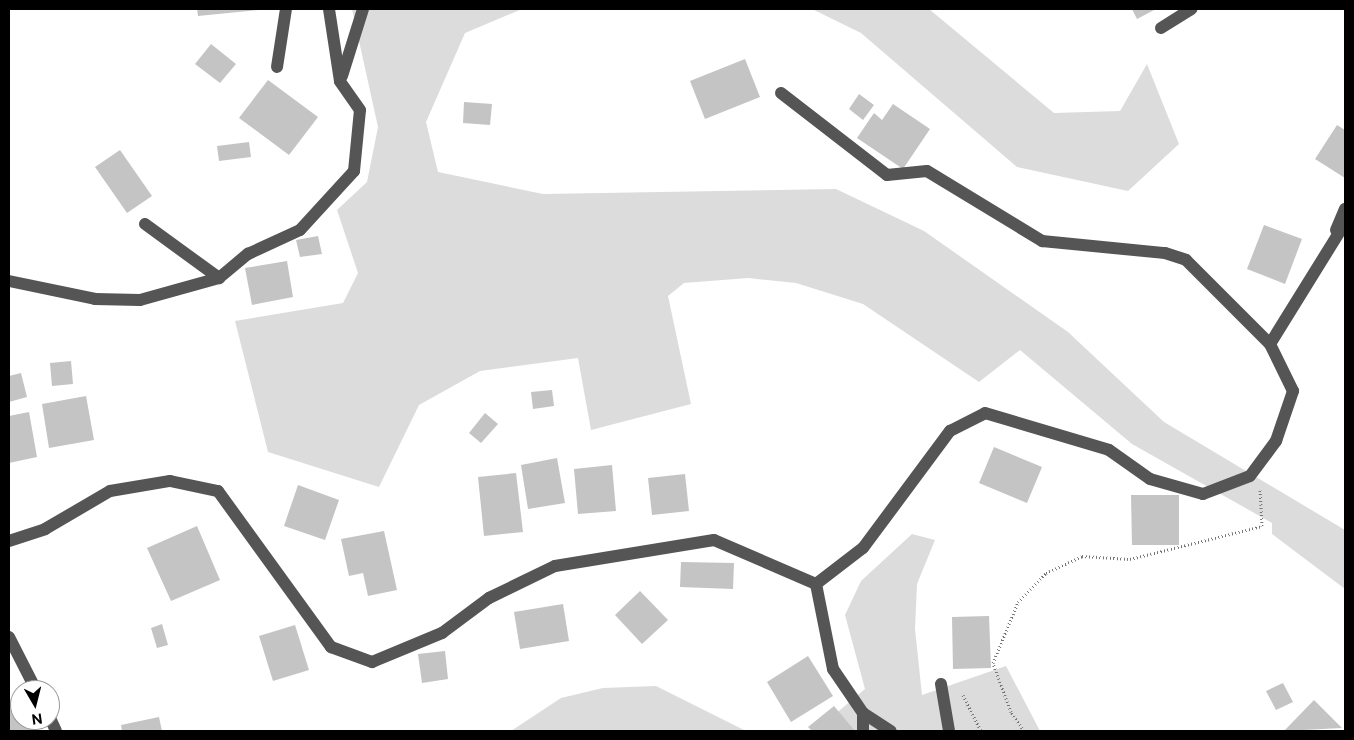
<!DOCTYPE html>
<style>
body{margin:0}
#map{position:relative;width:1354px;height:740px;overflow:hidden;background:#fff;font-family:"Public Sans",sans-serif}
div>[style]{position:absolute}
.green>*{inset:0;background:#dcdcdc}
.building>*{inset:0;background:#c4c4c4}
.path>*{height:3px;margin-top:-1.5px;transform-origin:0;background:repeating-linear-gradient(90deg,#777 0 1px,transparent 0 3.5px)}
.minor>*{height:12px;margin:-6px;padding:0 6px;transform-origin:6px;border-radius:6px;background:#555}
span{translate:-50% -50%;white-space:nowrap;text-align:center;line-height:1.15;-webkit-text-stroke:4px #fff;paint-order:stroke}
.frame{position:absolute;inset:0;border:10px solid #000;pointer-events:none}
.north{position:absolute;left:10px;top:680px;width:50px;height:50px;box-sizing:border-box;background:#fff;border:1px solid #999;border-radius:50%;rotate:172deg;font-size:14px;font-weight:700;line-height:20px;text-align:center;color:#000}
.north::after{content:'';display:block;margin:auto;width:18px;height:22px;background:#000;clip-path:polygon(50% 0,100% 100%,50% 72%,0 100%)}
</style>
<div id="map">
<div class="green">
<i style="clip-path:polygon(352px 9px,522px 9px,465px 33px,426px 122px,438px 172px,543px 194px,836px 189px,924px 231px,1068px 332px,1164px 422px,1345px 530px,1345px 589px,1272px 534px,1272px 523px,1132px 444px,1020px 350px,979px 382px,863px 304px,796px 283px,748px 278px,684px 283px,668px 296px,691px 404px,591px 430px,578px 358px,480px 371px,419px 405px,379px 487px,268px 452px,235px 321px,343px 303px,358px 273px,337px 210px,367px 182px,378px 127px)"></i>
<i style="clip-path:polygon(812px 9px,929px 9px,1054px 113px,1120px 111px,1147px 64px,1179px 144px,1128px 191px,1017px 167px,861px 33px)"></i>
<i style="clip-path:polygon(912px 534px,935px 540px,917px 584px,915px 629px,922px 695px,1006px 666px,1040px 731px,815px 731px,865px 689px,845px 615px,861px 581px)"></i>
<i style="clip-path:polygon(656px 686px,746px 731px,511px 731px,561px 698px,603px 688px)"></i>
</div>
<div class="building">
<i style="clip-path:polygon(197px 9px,258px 9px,258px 10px,198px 16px)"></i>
<i style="clip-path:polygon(1132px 9px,1156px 9px,1137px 19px)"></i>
<i style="clip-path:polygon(211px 44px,236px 64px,220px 83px,195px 64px)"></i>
<i style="clip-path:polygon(745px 59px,760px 97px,705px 119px,690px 81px)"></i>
<i style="clip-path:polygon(268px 80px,318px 117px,289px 155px,239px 118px)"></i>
<i style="clip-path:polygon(859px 94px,874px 105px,863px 120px,849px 109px)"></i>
<i style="clip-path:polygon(464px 102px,492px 104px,490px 125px,463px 123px)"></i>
<i style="clip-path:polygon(893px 104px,930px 129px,903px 169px,857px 138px,874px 113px,882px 120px)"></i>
<i style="clip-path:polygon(1337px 125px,1345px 130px,1345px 178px,1315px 159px)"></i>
<i style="clip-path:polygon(249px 142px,251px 157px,219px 161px,217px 146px)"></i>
<i style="clip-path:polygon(120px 150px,152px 196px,127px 213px,95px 167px)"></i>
<i style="clip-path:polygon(1264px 225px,1302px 239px,1285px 284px,1247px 269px)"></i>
<i style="clip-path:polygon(318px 236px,322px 254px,300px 257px,296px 240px)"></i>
<i style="clip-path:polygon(287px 261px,293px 297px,252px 305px,245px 268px)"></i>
<i style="clip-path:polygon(71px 361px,73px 384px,52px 386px,50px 363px)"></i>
<i style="clip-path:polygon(21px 373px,27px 397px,9px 402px,9px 376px)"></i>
<i style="clip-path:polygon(552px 390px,554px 406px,533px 409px,531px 392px)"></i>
<i style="clip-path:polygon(86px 396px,94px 440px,49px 448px,42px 404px)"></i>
<i style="clip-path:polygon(29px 412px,37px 457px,9px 463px,9px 416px)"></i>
<i style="clip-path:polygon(485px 413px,498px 424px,481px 443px,469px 433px)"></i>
<i style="clip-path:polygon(994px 447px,1042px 467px,1027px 503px,979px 483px)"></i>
<i style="clip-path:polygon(557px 458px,565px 503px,528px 509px,521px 465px)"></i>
<i style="clip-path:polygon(612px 465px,616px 511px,578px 514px,574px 469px)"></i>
<i style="clip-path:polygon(516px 473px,523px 532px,484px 536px,478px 477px)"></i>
<i style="clip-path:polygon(685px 474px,689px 511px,652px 515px,648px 478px)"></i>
<i style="clip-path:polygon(298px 485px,339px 500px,325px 540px,284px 526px)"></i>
<i style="clip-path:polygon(1131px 495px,1179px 495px,1179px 545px,1132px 545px)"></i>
<i style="clip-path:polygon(197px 526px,220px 580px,171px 601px,147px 548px)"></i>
<i style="clip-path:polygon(384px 531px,397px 590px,368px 596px,363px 573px,349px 576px,341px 539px)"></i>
<i style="clip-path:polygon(681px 562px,734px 563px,733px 589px,680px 587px)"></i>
<i style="clip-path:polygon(640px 591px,668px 620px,642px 644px,615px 615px)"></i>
<i style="clip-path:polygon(563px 604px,569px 641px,520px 649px,514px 612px)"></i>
<i style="clip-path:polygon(989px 616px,991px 668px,953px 669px,952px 617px)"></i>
<i style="clip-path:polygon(162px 624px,168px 645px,157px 648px,151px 628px)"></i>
<i style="clip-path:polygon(295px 625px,309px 670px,273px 681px,259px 636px)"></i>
<i style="clip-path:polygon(445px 651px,448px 679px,422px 683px,418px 654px)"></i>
<i style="clip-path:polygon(808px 656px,833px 696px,791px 722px,767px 682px)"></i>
<i style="clip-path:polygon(1283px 683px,1293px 702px,1276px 710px,1266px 691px)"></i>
<i style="clip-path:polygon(9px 698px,20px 712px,20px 720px,26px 720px,34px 731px,9px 731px)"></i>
<i style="clip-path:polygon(1314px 700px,1342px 728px,1284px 731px)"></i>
<i style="clip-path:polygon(834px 706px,855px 731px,812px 731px,808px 727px)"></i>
<i style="clip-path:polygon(159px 717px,162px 731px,122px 731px,121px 725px)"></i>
</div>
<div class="path">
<i style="left:963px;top:695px;width:40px;rotate:63.4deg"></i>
<i style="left:1024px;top:731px;width:23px;rotate:-124deg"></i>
<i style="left:1011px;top:712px;width:52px;rotate:-110.2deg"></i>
<i style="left:993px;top:663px;width:66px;rotate:-67.7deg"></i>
<i style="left:1018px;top:602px;width:40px;rotate:-46deg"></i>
<i style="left:1046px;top:573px;width:40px;rotate:-25deg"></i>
<i style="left:1082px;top:556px;width:48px;rotate:3.6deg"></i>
<i style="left:1130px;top:559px;width:136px;rotate:-14deg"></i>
<i style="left:1262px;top:526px;width:36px;rotate:-93deg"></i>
</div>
<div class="minor">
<i style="left:1161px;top:28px;width:36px;rotate:-32deg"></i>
<i style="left:277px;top:67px;width:59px;rotate:-81.2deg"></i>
<i style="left:342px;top:76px;width:70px;rotate:-72.6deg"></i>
<i style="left:781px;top:93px;width:134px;rotate:37.7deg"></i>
<i style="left:887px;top:175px;width:40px;rotate:-5.7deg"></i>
<i style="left:927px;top:171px;width:135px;rotate:31.3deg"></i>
<i style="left:1042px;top:241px;width:124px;rotate:5.6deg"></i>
<i style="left:1165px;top:253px;width:22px;rotate:18deg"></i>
<i style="left:1186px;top:260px;width:119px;rotate:45deg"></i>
<i style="left:145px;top:224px;width:92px;rotate:36.1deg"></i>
<i style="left:1336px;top:230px;width:23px;rotate:-67deg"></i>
<i style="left:9px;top:281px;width:88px;rotate:11.8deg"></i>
<i style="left:95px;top:299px;width:45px;rotate:1.3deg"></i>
<i style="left:140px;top:300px;width:82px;rotate:-15.6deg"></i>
<i style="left:219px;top:278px;width:38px;rotate:-40deg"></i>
<i style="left:248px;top:254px;width:57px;rotate:-24.8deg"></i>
<i style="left:300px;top:230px;width:80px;rotate:-47.5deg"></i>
<i style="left:354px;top:171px;width:61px;rotate:-84.4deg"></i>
<i style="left:360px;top:110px;width:35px;rotate:-125deg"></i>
<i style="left:340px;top:81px;width:73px;rotate:-98.7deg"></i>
<i style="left:9px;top:541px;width:38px;rotate:-18deg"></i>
<i style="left:45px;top:529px;width:75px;rotate:-30.3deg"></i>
<i style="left:110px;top:491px;width:61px;rotate:-9.5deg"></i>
<i style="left:170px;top:481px;width:49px;rotate:11.8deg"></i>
<i style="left:218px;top:491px;width:193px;rotate:54.1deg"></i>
<i style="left:331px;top:647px;width:44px;rotate:20.1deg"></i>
<i style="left:372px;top:662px;width:76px;rotate:-22.5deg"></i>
<i style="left:442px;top:633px;width:59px;rotate:-36.7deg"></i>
<i style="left:489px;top:598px;width:73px;rotate:-25.9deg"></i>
<i style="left:555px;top:566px;width:161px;rotate:-9.3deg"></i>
<i style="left:714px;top:540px;width:111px;rotate:23.3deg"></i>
<i style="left:816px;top:584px;width:59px;rotate:-37.5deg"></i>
<i style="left:863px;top:548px;width:146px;rotate:-53.4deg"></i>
<i style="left:950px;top:431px;width:39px;rotate:-27deg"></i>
<i style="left:985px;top:413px;width:129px;rotate:16.6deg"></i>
<i style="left:1109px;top:450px;width:50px;rotate:35.3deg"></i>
<i style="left:1150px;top:479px;width:55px;rotate:15.8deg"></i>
<i style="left:1203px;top:494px;width:50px;rotate:-21deg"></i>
<i style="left:1250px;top:476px;width:44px;rotate:-53.4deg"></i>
<i style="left:1276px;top:441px;width:53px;rotate:-71.2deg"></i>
<i style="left:1293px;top:391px;width:52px;rotate:-116.1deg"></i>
<i style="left:1270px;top:344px;width:142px;rotate:-58.2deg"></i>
<i style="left:816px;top:584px;width:87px;rotate:78.7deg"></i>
<i style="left:833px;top:669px;width:53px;rotate:55.7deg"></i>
<i style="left:863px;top:713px;width:33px;rotate:33deg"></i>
<i style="left:9px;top:637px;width:59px;rotate:63deg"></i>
<i style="left:941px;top:684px;width:48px;rotate:80.3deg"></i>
<i style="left:863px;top:713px;width:18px;rotate:90deg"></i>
<i style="left:50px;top:718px;width:14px;rotate:65deg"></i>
</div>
<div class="frame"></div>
<div class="north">N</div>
</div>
